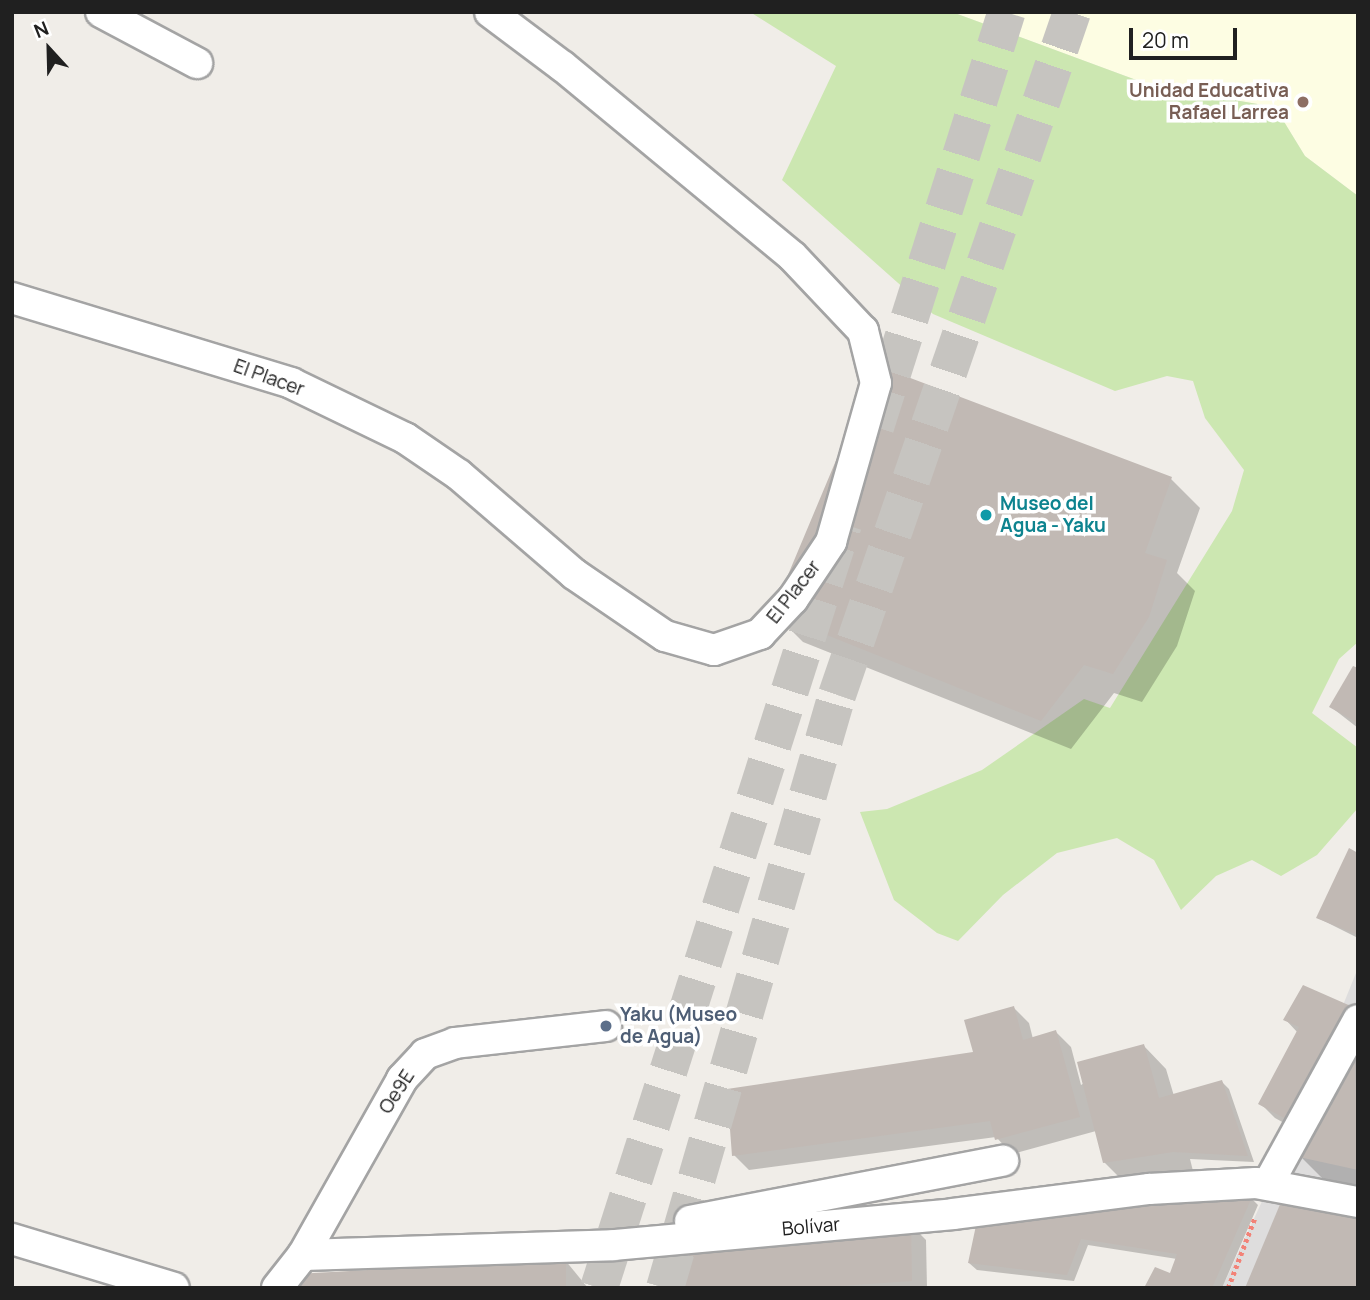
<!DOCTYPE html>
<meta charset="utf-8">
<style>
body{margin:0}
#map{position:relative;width:1370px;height:1300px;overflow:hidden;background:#f0ede8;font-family:Manrope,sans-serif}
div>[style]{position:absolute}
.residential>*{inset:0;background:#dedddd}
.education>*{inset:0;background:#fdfde3}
.grass>*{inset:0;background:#cce7b1}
.shadow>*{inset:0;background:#0003}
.building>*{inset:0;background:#c1b9b4}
.primary-tunnel>*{height:38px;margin-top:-19px;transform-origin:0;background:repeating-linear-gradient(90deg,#c6c4c0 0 38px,transparent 0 57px)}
.path>*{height:4.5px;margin-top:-2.25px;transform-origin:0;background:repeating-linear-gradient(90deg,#f28277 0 3.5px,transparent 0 7px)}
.roads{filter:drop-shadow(2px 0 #a4a4a4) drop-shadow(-2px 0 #a4a4a4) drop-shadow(0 2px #a4a4a4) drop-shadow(0 -2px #a4a4a4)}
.minor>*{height:30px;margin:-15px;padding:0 15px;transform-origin:15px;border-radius:15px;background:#fff}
.dots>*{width:19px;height:19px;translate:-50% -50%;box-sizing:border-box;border:4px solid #fff;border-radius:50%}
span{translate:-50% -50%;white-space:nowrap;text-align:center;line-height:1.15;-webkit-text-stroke:7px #fff;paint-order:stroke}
.education-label{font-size:19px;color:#785e54;font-weight:700}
.right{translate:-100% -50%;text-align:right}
.street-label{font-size:19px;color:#202020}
.culture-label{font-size:19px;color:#0d838f;font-weight:700}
.left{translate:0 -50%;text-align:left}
.service-label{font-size:19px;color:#4e5e75;font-weight:700}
.frame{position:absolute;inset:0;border:14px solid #202020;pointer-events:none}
.north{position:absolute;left:14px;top:14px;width:70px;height:70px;-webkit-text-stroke:5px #fff;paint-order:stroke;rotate:338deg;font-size:19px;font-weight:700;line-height:28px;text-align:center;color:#202020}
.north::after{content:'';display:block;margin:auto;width:24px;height:32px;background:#202020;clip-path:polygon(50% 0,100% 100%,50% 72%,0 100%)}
.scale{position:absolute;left:1129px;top:28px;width:108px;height:32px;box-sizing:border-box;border:4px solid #202020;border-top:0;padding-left:9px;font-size:21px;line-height:24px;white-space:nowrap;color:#202020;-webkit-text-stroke:5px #fff;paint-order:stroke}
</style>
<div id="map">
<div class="residential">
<i style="clip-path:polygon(1358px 968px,1358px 1288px,1222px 1288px,1276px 1171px)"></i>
</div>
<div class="education">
<i style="clip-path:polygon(952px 12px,1358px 12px,1358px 196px,1305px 156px,1275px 107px,1217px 97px,1185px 98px)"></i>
</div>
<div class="grass">
<i style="clip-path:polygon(750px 12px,952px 12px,1185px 98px,1217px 97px,1275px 107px,1305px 156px,1358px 196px,1358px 642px,1339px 659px,1312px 713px,1358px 748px,1358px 808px,1317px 855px,1281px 876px,1252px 860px,1216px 876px,1181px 910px,1154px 860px,1117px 838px,1057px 853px,1003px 895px,958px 941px,937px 933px,894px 900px,860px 812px,887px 809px,982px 770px,1084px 699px,1110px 708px,1232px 511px,1244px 470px,1205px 418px,1193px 381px,1167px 376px,1115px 391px,933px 314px,782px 180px,836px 66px)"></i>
</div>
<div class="shadow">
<i style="clip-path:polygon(1171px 479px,1200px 508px,1177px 573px,1195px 591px,1177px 646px,1142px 702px,1114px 693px,1071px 749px,803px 642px,774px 613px)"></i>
<i style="clip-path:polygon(1358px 670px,1358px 728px,1331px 707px)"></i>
<i style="clip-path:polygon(1358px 854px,1358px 938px,1318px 918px)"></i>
<i style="clip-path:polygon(1014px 1008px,1029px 1023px,1033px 1039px,1056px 1032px,1071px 1047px,1081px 1085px,1144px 1046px,1166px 1069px,1174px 1096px,1222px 1082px,1229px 1089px,1254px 1162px,1190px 1159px,1194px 1175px,1127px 1185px,1104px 1162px,1096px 1131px,1012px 1154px,996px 1137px,749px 1170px,734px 1155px,975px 1054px)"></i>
<i style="clip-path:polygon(1358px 1015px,1358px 1186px,1323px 1179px,1301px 1157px,1304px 1134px,1275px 1118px,1260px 1103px,1298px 1033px,1285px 1019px)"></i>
<i style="clip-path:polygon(1251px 1198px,1258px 1205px,1222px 1288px,1146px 1288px,1171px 1275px,1177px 1259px,1088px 1245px,1074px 1281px,977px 1270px,969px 1263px,1096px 1201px)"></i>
<i style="clip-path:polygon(911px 1225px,926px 1240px,927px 1288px,683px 1288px)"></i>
<i style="clip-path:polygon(565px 1260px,588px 1288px,288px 1288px)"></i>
</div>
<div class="building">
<i style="clip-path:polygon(876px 365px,1172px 477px,1145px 553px,1167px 560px,1149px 617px,1113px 674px,1084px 665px,1041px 721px,772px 613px)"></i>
<i style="clip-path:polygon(1353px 666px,1358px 668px,1358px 723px,1329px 707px)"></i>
<i style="clip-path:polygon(1349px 848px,1358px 853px,1358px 935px,1316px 918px)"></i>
<i style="clip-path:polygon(1303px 985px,1353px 1007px,1288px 1120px,1258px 1104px,1299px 1027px,1283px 1020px)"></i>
<i style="clip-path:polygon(1014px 1006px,1023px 1040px,1056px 1030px,1080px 1117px,995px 1140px,990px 1121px,732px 1156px,727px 1089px,973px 1052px,964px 1020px)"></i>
<i style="clip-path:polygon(1144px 1044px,1159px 1098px,1222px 1080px,1248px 1156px,1173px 1152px,1103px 1163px,1077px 1062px)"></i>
<i style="clip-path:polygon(1355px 1052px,1358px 1170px,1299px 1157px)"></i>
<i style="clip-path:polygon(1252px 1197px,1212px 1288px,1144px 1288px,1155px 1267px,1170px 1273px,1177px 1254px,1081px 1239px,1067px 1275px,968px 1263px,978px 1216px)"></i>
<i style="clip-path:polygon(1281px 1202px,1358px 1219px,1358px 1288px,1245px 1288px)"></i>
<i style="clip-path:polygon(911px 1223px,912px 1281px,810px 1288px,682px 1288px,685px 1248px)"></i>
<i style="clip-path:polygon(566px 1259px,566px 1288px,286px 1288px,296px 1274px)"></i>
</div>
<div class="primary-tunnel">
<i style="left:875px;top:427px;width:435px;rotate:-72.4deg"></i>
<i style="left:599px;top:1288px;width:802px;rotate:-72.29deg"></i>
<i style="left:665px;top:1288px;width:617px;rotate:-73.83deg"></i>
<i style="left:837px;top:695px;width:722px;rotate:-71.01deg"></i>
</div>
<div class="path">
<i style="left:1228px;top:1288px;width:76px;rotate:-69.2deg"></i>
</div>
<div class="roads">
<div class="minor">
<i style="left:101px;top:12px;width:109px;rotate:28deg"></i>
<i style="left:12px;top:298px;width:292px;rotate:16.9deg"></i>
<i style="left:291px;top:383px;width:127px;rotate:25.8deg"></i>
<i style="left:405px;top:438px;width:65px;rotate:34.4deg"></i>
<i style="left:459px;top:475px;width:152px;rotate:40.7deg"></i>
<i style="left:574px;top:574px;width:110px;rotate:34.3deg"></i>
<i style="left:665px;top:636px;width:51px;rotate:15.9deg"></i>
<i style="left:714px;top:650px;width:49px;rotate:-19.2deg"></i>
<i style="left:760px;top:634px;width:48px;rotate:-46.7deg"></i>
<i style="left:793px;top:599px;width:69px;rotate:-56.3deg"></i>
<i style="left:831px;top:542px;width:165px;rotate:-74.2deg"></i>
<i style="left:876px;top:383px;width:54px;rotate:-104deg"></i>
<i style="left:863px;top:331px;width:103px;rotate:-133.4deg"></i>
<i style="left:792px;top:256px;width:298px;rotate:-140.4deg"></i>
<i style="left:562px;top:66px;width:90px;rotate:-143.1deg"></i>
<i style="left:1268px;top:1184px;width:187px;rotate:-61.2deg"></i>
<i style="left:690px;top:1221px;width:319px;rotate:-10.9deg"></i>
<i style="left:12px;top:1239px;width:169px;rotate:16.8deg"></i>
<i style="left:303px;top:1255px;width:311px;rotate:-1.8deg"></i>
<i style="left:614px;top:1245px;width:340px;rotate:-5.2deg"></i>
<i style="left:953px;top:1214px;width:198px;rotate:-7.3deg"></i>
<i style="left:1149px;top:1189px;width:107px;rotate:-3.2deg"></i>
<i style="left:1256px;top:1183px;width:104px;rotate:10.6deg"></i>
<i style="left:277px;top:1288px;width:42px;rotate:-51.8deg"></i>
<i style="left:303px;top:1255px;width:202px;rotate:-60.6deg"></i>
<i style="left:402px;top:1079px;width:34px;rotate:-47deg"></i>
<i style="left:425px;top:1054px;width:32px;rotate:-20deg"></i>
<i style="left:455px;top:1043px;width:152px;rotate:-6.4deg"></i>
</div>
</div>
<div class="dots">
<i style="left:1303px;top:102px;background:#8d6e63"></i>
<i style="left:986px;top:515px;background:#0f9aa8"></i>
<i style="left:606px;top:1026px;background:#5c6f8a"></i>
</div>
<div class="education-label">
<span class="right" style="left:1289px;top:102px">Unidad Educativa<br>Rafael Larrea</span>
</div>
<div class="street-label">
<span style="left:269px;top:378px;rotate:20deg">El Placer</span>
<span style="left:794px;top:592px;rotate:-52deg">El Placer</span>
<span style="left:397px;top:1092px;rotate:-57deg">Oe9E</span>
<span style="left:811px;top:1227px;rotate:-5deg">Bolívar</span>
</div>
<div class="culture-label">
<span class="left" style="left:1000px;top:515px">Museo del<br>Agua - Yaku</span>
</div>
<div class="service-label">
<span class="left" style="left:620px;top:1026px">Yaku (Museo<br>de Agua)</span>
</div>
<div class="frame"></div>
<div class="north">N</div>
<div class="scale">20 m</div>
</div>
